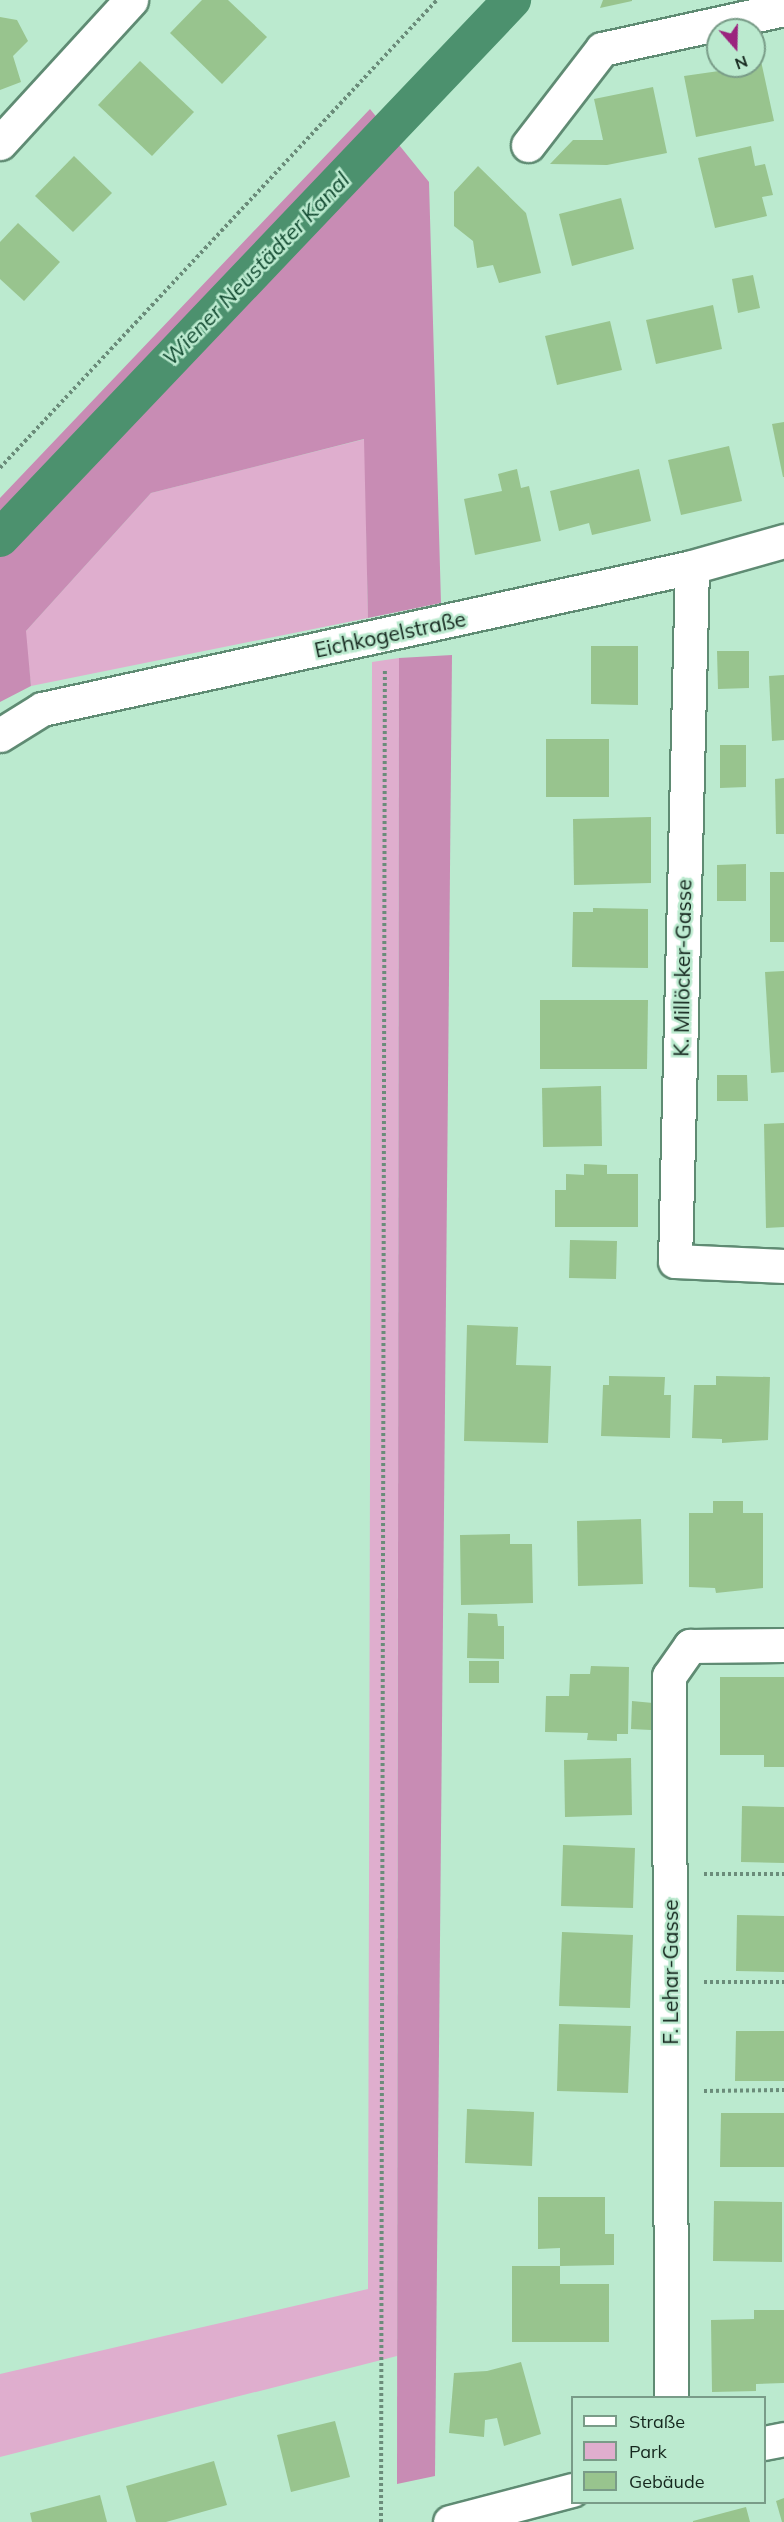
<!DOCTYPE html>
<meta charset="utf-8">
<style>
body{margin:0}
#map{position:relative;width:784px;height:2522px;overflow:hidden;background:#bbeacf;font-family:Mulish,sans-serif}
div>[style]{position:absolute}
.green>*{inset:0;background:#dfaece}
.forest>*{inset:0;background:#c88cb4}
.canal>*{height:38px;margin:-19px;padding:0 19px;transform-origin:19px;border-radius:19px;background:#4c916e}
.building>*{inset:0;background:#98c48e}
.path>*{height:4px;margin-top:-2px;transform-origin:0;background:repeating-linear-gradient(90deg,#6b8c7a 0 3px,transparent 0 6px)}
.roads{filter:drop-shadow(2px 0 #5f8b73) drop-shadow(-2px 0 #5f8b73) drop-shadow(0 2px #5f8b73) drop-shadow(0 -2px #5f8b73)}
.minor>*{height:33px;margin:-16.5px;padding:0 16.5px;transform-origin:16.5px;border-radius:16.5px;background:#fff}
span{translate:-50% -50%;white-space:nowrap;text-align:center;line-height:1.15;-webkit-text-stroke:5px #bbeacf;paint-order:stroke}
.street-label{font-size:21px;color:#15271e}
.water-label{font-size:22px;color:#144b32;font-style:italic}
.legend{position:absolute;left:571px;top:2396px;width:195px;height:108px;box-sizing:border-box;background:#bbeacf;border:2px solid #799c88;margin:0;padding:8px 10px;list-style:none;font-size:18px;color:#15271e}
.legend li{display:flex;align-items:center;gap:12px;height:30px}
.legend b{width:30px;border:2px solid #799c88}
.north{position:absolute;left:706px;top:18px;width:60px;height:60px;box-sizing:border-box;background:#bbeacf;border:2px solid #799c88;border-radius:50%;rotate:160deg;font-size:16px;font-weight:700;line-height:24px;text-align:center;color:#15271e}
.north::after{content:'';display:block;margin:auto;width:21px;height:27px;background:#9b247e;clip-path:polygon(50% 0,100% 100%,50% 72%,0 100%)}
</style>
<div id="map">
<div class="green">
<i style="clip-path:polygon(365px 439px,368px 618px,31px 686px,25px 632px,151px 493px)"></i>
<i style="clip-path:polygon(399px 658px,397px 2356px,0 2457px,0 2374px,368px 2289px,372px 662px)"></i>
</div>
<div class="forest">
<i style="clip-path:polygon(370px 109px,429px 182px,441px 603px,368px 618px,364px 439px,151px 493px,26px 631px,31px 686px,0 702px,0 498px)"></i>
<i style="clip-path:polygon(452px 655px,435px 2476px,397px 2484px,399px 658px)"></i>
</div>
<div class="canal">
<i style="left:0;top:538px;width:743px;rotate:-46.42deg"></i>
</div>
<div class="building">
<i style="clip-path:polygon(202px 0,228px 0,267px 37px,222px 84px,170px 33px)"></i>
<i style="clip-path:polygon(603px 0,632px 0,632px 1px,600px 8px)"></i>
<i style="clip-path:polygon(0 17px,17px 20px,28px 41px,13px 56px,21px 82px,0 90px)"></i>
<i style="clip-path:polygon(140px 61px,194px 112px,152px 156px,98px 105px)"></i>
<i style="clip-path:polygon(761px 61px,774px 121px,696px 137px,684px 76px,754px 66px,754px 62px)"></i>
<i style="clip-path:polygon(653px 87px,667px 153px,607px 165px,550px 164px,573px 140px,603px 140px,594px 99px)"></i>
<i style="clip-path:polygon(751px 146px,755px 166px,765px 164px,773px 195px,762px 197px,767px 216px,715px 228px,698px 158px)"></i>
<i style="clip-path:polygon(74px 156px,112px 193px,73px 232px,35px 196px)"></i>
<i style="clip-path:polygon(478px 166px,526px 213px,541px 273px,499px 283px,493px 265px,477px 268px,473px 241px,454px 226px,454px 192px)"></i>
<i style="clip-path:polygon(621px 198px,634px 249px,572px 266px,559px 214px)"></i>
<i style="clip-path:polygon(18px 223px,60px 262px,24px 301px,0 279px,0 242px)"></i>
<i style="clip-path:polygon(753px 275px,760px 308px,738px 313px,732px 279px)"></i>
<i style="clip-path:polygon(713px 305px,722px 349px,656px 364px,646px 320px)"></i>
<i style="clip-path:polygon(610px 321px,622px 370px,557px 385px,545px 336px)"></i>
<i style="clip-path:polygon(784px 422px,784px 477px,783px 477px,772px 424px)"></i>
<i style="clip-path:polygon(729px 446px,742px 501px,681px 515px,668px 460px)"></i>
<i style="clip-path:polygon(517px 469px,521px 488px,529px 486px,541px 541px,475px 555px,464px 499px,502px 491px,498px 474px)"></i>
<i style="clip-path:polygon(639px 469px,651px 521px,592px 535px,589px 523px,559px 531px,550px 491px)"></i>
<i style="clip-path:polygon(591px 646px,638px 646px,638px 705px,591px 704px)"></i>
<i style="clip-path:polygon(717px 651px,749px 651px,749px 688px,718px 689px)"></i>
<i style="clip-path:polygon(784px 675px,784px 740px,772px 741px,769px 676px)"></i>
<i style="clip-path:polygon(546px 739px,609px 739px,609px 797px,546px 797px)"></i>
<i style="clip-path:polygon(720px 745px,746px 745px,746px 787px,720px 788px)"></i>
<i style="clip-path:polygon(784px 778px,784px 834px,776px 834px,775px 779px)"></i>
<i style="clip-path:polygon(651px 817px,651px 883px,574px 885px,573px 819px)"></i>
<i style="clip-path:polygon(746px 864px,746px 901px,717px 901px,717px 865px)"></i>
<i style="clip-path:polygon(770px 872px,784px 872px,784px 942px,770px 942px)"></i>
<i style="clip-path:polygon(593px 908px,648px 909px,648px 968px,572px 967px,573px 912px,593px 912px)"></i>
<i style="clip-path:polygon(784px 971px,784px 1072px,771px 1073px,765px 972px)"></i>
<i style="clip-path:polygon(540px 1000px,648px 1000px,647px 1069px,540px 1069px)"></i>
<i style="clip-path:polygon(717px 1075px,747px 1075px,748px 1101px,717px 1101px)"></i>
<i style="clip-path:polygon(601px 1086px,602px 1146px,543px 1147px,542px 1088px)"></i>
<i style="clip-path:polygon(784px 1123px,784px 1227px,766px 1228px,764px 1124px)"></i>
<i style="clip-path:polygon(584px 1164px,607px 1165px,607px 1174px,638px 1174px,638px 1227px,555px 1227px,555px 1190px,566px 1190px,566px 1174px,584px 1175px)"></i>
<i style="clip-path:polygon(570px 1240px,617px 1241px,616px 1279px,569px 1278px)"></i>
<i style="clip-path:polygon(467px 1325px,518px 1327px,516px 1365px,551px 1366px,548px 1443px,464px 1441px)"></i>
<i style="clip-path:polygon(609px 1376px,665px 1377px,664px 1395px,671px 1395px,670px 1438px,601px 1436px,603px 1385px,609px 1385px)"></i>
<i style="clip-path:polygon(716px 1376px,770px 1377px,768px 1440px,722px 1443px,722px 1439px,692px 1438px,694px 1385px,716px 1385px)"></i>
<i style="clip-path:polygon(713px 1501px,743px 1501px,743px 1513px,763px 1513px,763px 1588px,716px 1593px,715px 1588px,689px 1587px,689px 1513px,713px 1513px)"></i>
<i style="clip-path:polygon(641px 1519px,643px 1584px,578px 1586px,577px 1521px)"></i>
<i style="clip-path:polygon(510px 1534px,510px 1544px,532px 1544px,533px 1603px,461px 1605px,460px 1535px)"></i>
<i style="clip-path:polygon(468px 1613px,497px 1614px,498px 1626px,504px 1626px,504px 1659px,467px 1658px)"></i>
<i style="clip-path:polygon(469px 1661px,499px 1661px,499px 1683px,469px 1683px)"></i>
<i style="clip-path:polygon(591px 1666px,629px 1667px,628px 1734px,617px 1734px,617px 1741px,587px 1740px,588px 1733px,545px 1732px,546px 1696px,569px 1696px,570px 1674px,590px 1674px)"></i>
<i style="clip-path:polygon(720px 1677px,784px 1677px,784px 1767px,764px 1767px,764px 1755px,720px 1755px)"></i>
<i style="clip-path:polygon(632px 1701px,653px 1703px,651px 1730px,631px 1729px)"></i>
<i style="clip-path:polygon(631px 1758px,632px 1815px,565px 1817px,564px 1760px)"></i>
<i style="clip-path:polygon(742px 1806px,784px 1807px,784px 1863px,741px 1862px)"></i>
<i style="clip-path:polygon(563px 1845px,635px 1848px,633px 1908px,561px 1906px)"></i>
<i style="clip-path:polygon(737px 1915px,784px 1916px,784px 1972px,736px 1971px)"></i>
<i style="clip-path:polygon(562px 1932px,633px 1935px,630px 2008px,559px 2006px)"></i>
<i style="clip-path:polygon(559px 2024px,631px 2026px,628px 2093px,557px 2091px)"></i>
<i style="clip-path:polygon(736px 2031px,784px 2031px,784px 2081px,735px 2081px)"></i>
<i style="clip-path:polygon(467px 2109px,534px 2112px,532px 2166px,465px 2163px)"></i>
<i style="clip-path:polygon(721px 2113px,784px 2113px,784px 2167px,720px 2167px)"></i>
<i style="clip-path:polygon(538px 2197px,605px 2197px,605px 2234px,614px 2234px,614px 2265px,560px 2266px,560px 2248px,538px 2249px)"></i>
<i style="clip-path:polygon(714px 2201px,782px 2202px,782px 2262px,713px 2261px)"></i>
<i style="clip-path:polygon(512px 2266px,560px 2266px,560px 2284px,609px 2284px,609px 2342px,512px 2342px)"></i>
<i style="clip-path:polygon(754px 2310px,784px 2310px,784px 2383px,756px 2384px,756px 2391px,712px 2392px,711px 2320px,754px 2319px)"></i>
<i style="clip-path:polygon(521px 2362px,541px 2434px,504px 2446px,497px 2418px,485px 2420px,484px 2437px,449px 2433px,454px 2373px,487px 2371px)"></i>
<i style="clip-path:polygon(335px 2421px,350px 2477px,291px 2492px,277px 2435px)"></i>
<i style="clip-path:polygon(214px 2461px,227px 2505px,166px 2522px,136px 2522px,126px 2486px)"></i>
<i style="clip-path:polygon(100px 2495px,107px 2522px,32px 2522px,30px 2513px)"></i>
<i style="clip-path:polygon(784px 2498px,784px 2522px,782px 2522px,776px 2501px)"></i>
<i style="clip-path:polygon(746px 2507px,750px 2522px,693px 2522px,693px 2521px)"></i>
</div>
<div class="path">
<i style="left:0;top:468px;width:640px;rotate:-46.96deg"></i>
<i style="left:704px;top:1874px;width:80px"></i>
<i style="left:704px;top:1982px;width:80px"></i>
<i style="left:704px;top:2091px;width:80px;rotate:-0.7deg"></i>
<i style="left:381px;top:2522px;width:1852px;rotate:-89.88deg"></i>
</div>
<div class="roads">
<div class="minor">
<i style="left:0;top:143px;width:194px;rotate:-47.5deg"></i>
<i style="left:528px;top:145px;width:121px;rotate:-52.4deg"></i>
<i style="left:602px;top:49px;width:186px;rotate:-12.4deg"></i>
<i style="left:692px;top:567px;width:694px;rotate:91.4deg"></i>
<i style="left:675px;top:1261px;width:109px;rotate:2.6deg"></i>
<i style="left:0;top:735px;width:49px;rotate:-31.8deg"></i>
<i style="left:42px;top:709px;width:665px;rotate:-12.32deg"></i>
<i style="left:692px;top:567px;width:96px;rotate:-15.8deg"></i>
<i style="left:671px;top:2398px;width:722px;rotate:-90.16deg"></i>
<i style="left:669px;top:1676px;width:37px;rotate:-55deg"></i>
<i style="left:690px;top:1646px;width:94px;rotate:-0.6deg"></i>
<i style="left:764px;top:2443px;width:20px;rotate:-11deg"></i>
<i style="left:450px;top:2522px;width:126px;rotate:-14.7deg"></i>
</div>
</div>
<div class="street-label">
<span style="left:390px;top:634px;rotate:-12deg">Eichkogelstraße</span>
<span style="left:682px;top:968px;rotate:-89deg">K. Millöcker-Gasse</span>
<span style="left:670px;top:1972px;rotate:-90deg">F. Lehar-Gasse</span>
</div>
<div class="water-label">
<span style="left:256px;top:269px;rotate:-46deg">Wiener Neustädter Kanal</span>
</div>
<ul class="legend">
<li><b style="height:8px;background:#fff"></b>Straße</li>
<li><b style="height:16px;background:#dfaece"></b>Park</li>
<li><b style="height:16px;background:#98c48e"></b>Gebäude</li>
</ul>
<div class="north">N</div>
</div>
